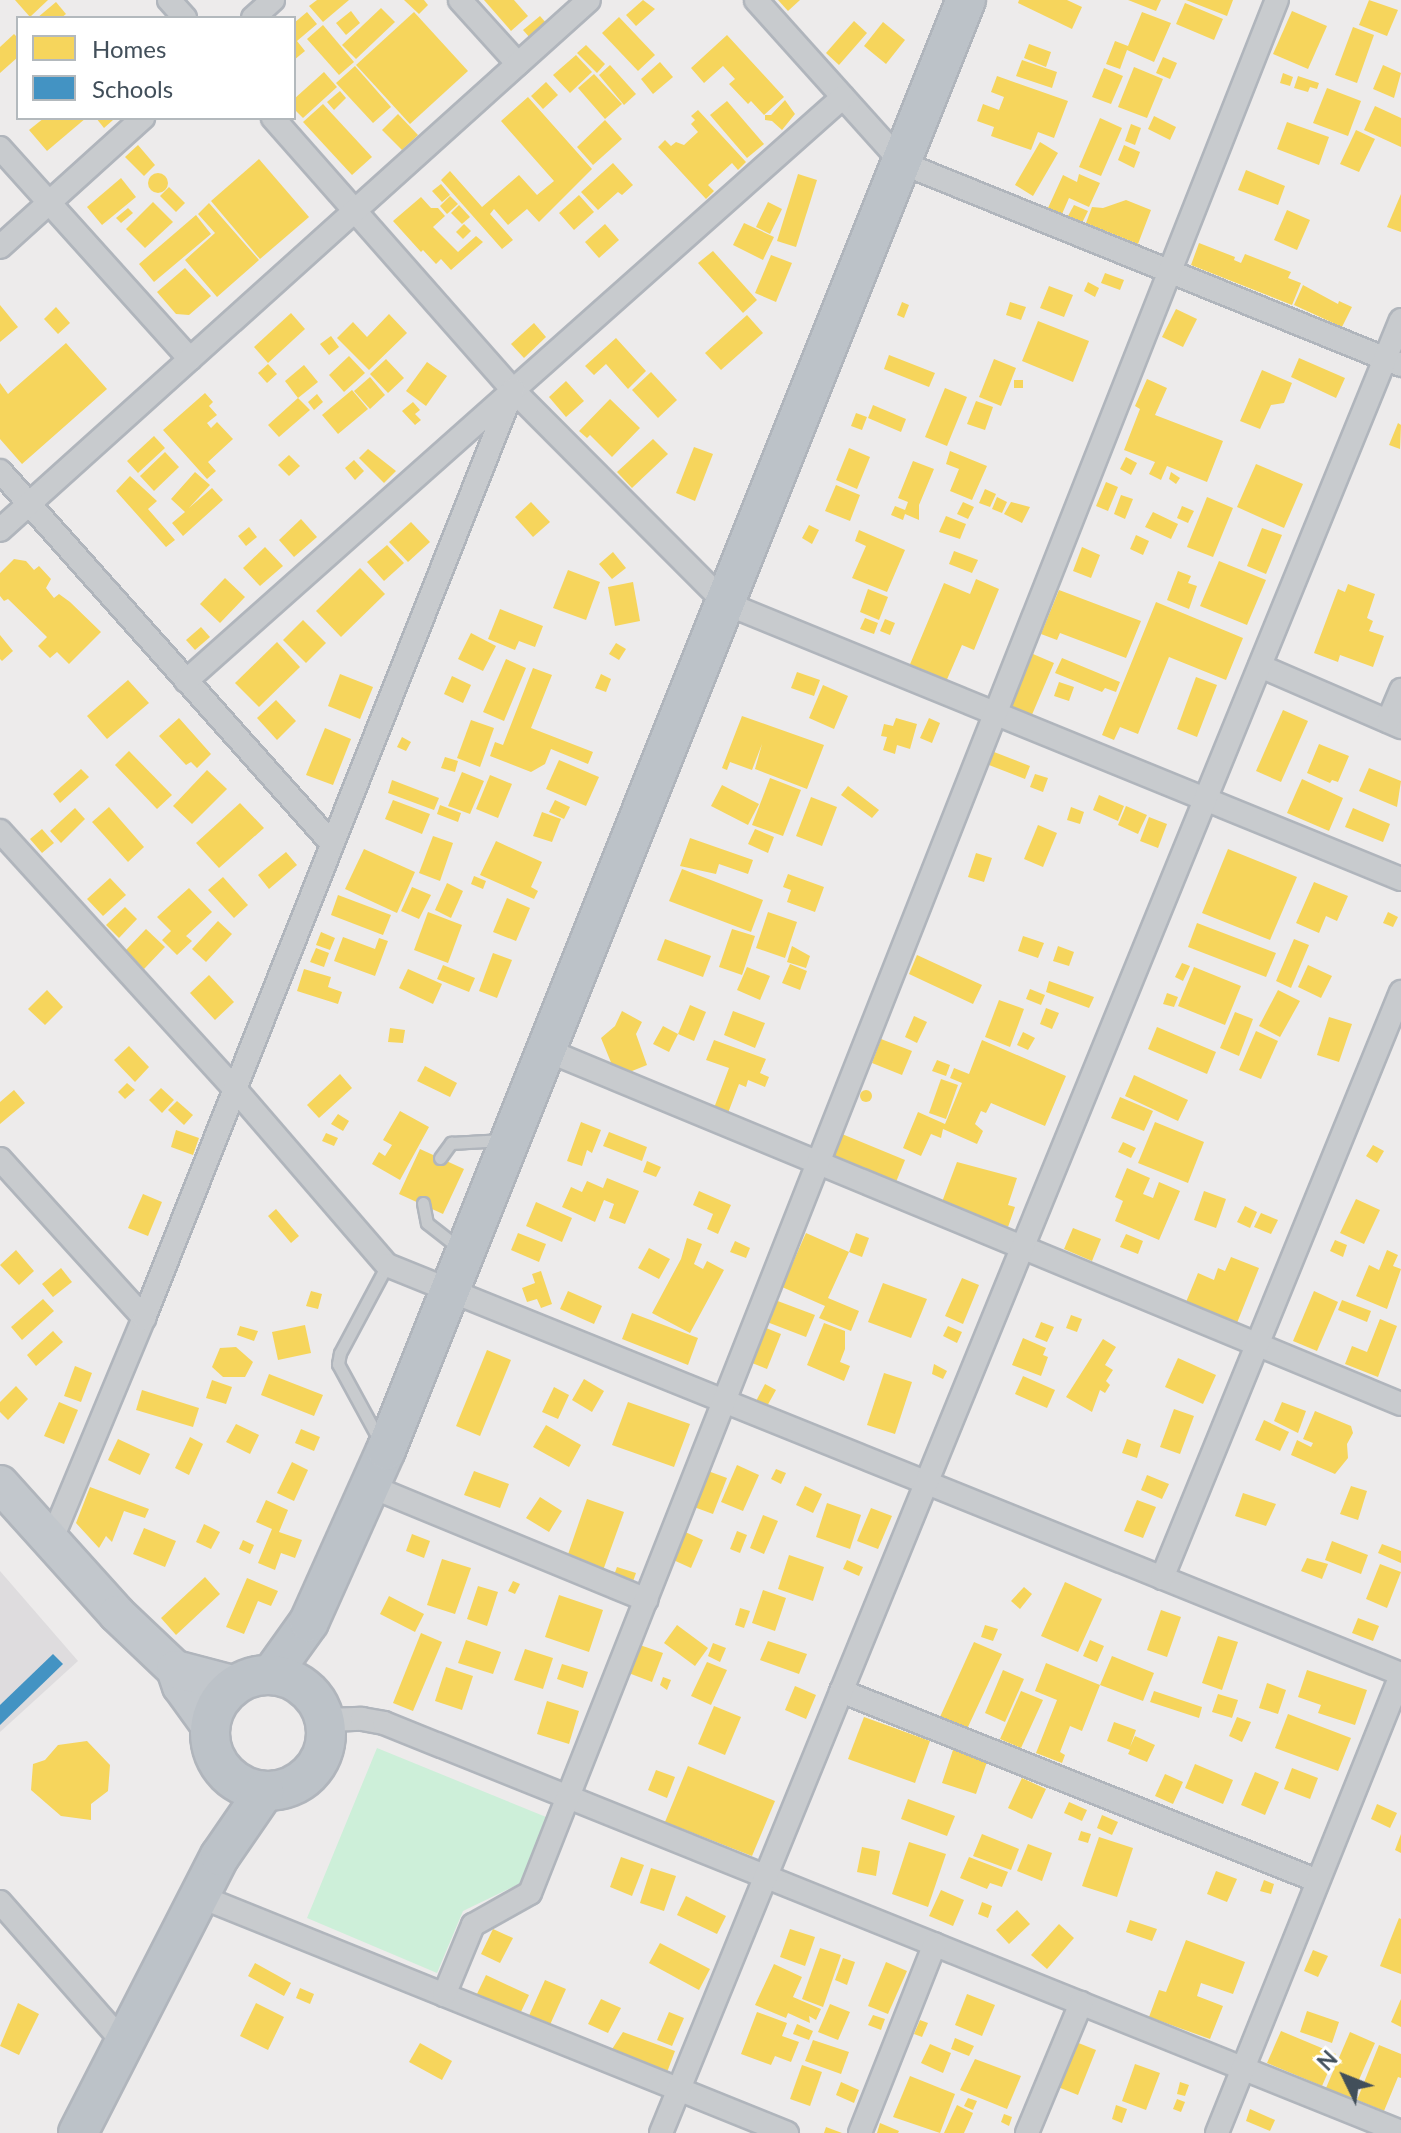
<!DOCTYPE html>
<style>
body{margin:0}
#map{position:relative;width:1401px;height:2133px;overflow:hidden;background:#edebeb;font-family:Lato,sans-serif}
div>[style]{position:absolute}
.education>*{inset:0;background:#dedcde}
.green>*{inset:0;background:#cdefd9}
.homes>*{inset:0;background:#f6d55c}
.round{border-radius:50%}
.schools>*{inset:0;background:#4393c3}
.roads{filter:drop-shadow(2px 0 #b0b5bc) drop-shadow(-2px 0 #b0b5bc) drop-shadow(0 2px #b0b5bc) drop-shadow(0 -2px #b0b5bc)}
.service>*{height:11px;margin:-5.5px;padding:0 5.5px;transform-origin:5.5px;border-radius:5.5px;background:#c8cbce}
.minor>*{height:22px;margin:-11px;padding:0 11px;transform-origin:11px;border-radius:11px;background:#c8cbce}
.primary>*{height:36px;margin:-18px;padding:0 18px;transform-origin:18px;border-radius:18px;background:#c2c7cc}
.trunk>*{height:38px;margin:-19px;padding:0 19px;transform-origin:19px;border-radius:19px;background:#bcc2c8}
.trunk>.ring{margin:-19px;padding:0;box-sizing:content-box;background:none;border:38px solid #bcc2c8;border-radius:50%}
span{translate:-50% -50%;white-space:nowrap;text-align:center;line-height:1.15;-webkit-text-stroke:8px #fff;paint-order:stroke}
.legend{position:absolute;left:16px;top:16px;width:280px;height:104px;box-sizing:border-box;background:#fff;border:2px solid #b3b9bd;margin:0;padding:10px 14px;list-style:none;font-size:24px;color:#424f5a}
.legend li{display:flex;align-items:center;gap:16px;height:40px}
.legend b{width:40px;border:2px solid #b3b9bd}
.north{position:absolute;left:1305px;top:2037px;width:80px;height:80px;-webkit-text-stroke:6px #fff;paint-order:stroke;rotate:313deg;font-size:22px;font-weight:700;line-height:32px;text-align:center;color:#424f5a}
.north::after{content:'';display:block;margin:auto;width:28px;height:36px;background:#424f5a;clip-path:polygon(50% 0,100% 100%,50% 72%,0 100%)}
</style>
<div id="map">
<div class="education">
<i style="clip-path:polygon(0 1571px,78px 1661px,0 1732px)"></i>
</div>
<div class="green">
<i style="clip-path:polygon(377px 1748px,551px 1819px,523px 1882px,463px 1911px,437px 1973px,307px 1918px)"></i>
</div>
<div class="homes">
<i style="clip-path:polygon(15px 0,48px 0,30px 17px)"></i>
<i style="clip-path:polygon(317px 0,349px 0,323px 22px,309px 6px)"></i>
<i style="clip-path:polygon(404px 0,424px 0,428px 5px,419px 14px)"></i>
<i style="clip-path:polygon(484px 0,514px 0,528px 16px,511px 31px)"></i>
<i style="clip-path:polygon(643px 0,655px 9px,636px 26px,626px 15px)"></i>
<i style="clip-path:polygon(778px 0,800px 0,788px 11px)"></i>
<i style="clip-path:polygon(1019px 0,1067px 0,1082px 7px,1072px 29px,1018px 3px)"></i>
<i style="clip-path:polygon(1128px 0,1161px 0,1156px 11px)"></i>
<i style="clip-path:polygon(1186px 0,1233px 0,1227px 16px)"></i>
<i style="clip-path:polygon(1369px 0,1398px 10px,1387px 36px,1359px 25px)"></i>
<i style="clip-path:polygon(56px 2px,66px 14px,61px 18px,37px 18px)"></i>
<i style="clip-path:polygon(1185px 3px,1223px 19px,1214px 40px,1176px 24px)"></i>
<i style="clip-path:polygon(381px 8px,395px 22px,356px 59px,342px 45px)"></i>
<i style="clip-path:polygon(351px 11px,360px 23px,346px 35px,336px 23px)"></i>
<i style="clip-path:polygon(1292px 11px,1327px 26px,1308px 69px,1273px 54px)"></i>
<i style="clip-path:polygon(307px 12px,317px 24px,297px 41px,305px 51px,294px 60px,294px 23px)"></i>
<i style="clip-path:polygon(414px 12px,468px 71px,410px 124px,356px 65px)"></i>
<i style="clip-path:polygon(1142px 12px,1171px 23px,1154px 62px,1127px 50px,1120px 69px,1106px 64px,1115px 41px,1128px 46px)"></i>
<i style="clip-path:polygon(540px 16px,547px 24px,531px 39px,523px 30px)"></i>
<i style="clip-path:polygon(619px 17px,655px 55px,638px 71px,602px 33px)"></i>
<i style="clip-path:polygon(854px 21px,867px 33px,839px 65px,826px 53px)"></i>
<i style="clip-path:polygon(883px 22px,905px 40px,886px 64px,864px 46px)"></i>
<i style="clip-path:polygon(323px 25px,354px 62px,339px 75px,307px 39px)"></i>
<i style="clip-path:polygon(1353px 27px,1374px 35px,1357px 83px,1335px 75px)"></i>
<i style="clip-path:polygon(14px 34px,18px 38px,18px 57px,0 73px,0 47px)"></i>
<i style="clip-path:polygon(727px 35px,784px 97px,764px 115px,751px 101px,748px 104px,729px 84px,735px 79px,723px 66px,704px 83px,691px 68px)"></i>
<i style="clip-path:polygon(1029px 44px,1051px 52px,1046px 67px,1024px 58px)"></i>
<i style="clip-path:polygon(586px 45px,605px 64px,597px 73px,577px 53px)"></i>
<i style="clip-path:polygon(576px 55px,592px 72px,570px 93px,553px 75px)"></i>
<i style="clip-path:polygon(1163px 57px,1177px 63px,1170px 79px,1156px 73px)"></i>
<i style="clip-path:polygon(1022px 60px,1057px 72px,1052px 88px,1016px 76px)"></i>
<i style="clip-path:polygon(660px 62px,673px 77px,653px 94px,641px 79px)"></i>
<i style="clip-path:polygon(610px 65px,636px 94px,624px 105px,599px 75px)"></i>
<i style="clip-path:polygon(1383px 65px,1401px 73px,1394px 98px,1373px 89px)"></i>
<i style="clip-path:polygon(355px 66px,391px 107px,373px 123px,336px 83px)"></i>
<i style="clip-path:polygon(1134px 67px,1163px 79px,1147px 118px,1118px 107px)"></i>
<i style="clip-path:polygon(1104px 68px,1123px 76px,1111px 104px,1092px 97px)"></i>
<i style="clip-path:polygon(324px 72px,337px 87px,303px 118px,294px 109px,294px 99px)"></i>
<i style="clip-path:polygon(1283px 73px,1293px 77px,1290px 86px,1280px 83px)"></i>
<i style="clip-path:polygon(594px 74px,622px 104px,605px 119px,578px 88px)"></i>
<i style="clip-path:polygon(997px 76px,1068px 101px,1054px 138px,1038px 132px,1031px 150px,991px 136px,994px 127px,977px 121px,983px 104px,999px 110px,1004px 97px,991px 92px)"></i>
<i style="clip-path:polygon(1298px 76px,1319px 83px,1317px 89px,1310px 87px,1308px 92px,1294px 88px)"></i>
<i style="clip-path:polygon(546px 82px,558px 95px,543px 109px,531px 96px)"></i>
<i style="clip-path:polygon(1327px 88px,1361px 101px,1348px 136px,1313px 123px)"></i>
<i style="clip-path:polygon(340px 91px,346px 98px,334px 110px,327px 102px)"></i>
<i style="clip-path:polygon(528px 97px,592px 169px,539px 222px,527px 209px,508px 225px,494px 209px,490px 214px,513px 240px,502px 249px,441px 180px,450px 171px,482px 207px,519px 175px,537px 195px,554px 181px,501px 121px)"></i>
<i style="clip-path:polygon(785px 100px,795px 114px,782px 130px,772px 121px,765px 120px,765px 115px,771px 115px)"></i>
<i style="clip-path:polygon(727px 101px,764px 144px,747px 158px,710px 115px)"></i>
<i style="clip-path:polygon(323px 104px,372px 157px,352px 175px,303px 122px)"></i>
<i style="clip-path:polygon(1375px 106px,1401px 118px,1401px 147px,1364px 130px)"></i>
<i style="clip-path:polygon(698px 110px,746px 162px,738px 170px,732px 163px,708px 185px,714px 191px,706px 199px,658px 147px,665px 140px,671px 146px,676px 142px,684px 145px,698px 132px,691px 124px,695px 120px,691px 116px)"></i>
<i style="clip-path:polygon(398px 114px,418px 135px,402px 150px,382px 130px)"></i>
<i style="clip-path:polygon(1154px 116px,1176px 127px,1170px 140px,1148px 129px)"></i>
<i style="clip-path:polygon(44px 118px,86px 118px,47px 151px,29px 130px)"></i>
<i style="clip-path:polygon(96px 118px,112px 118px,113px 120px,104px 128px)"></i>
<i style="clip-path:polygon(1100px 118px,1122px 128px,1101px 176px,1079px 167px)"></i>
<i style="clip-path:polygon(605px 120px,622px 139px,593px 165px,577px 147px)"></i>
<i style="clip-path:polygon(1287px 122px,1329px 137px,1319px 165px,1277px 149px)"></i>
<i style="clip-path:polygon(1131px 124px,1141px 128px,1135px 145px,1125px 141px)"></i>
<i style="clip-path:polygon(1356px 130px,1375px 139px,1359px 172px,1340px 164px)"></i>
<i style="clip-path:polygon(1040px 142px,1058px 153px,1033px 196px,1015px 185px)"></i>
<i style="clip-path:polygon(138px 145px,155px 165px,144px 176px,125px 157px)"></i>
<i style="clip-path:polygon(1124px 145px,1140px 152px,1134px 168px,1118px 160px)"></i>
<i style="clip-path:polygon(259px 159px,309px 217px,260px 259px,211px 201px)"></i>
<i style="clip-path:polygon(613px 163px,633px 185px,622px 195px,618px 192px,598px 210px,581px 192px)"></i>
<i style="clip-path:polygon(1246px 170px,1285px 186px,1278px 205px,1238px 190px)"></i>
<i class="round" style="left:148px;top:173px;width:20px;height:20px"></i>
<i style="clip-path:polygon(798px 174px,817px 180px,796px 247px,777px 241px)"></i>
<i style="clip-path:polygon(1079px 174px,1100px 183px,1089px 207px,1069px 198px,1062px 214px,1048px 208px,1063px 175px,1077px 182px)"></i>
<i style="clip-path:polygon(121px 178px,136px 197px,102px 225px,87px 207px)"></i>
<i style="clip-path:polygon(441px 184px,450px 195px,442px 202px,432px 191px)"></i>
<i style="clip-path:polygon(169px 187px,185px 203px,176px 212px,160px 196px)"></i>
<i style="clip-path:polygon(1401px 194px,1401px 232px,1387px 227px)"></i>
<i style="clip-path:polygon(579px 195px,594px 212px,574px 230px,559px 213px)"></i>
<i style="clip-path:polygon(450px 196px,458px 204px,447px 214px,440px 206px)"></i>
<i style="clip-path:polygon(421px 197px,431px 208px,438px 208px,445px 216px,433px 227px,458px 252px,476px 236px,483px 242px,451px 270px,441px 259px,436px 264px,423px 250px,421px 252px,393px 221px)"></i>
<i style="clip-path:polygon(1126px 200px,1151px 210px,1138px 244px,1086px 223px,1092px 207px,1103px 208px)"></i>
<i style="clip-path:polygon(153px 202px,173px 222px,145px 248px,126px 229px)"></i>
<i style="clip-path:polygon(768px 202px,782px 209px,770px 234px,756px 227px)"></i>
<i style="clip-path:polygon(209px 203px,259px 260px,217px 297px,185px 260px,215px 233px,198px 214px)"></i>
<i style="clip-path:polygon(459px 205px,470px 217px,462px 224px,451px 213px)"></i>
<i style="clip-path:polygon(1074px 205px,1088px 211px,1082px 223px,1068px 216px)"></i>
<i style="clip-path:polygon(128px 208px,133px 213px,121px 223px,116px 218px)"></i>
<i style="clip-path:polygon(1287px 210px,1310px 220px,1297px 250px,1274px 240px)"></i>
<i style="clip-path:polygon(196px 215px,211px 234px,154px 282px,139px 264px)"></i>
<i style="clip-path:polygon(744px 223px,774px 237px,763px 260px,733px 245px)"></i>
<i style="clip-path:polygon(464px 224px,471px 231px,463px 239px,456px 232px)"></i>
<i style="clip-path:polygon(605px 224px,619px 240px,599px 258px,585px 242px)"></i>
<i style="clip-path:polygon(1199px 243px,1235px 257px,1234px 260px,1241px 263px,1245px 254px,1291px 272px,1288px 278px,1301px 283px,1292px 305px,1191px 265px)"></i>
<i style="clip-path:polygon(713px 251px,757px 300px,743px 313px,698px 263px)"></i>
<i style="clip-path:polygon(771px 255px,792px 263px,776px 302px,755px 293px)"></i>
<i style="clip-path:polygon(185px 268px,211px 296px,189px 315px,176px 314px,157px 292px)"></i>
<i style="clip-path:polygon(1105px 273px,1124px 280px,1120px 290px,1101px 283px)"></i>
<i style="clip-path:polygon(1088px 282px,1099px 288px,1095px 297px,1084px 291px)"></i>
<i style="clip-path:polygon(1303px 285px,1338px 304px,1339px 301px,1352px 307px,1342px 327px,1294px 305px)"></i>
<i style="clip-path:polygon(1049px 286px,1073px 295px,1064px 317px,1040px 308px)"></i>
<i style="clip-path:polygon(902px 302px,909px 305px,904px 318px,897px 315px)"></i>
<i style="clip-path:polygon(1010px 302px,1026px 307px,1021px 320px,1006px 315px)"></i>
<i style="clip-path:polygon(0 305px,18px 327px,0 342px)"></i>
<i style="clip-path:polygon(56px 307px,70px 323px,58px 334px,44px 319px)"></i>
<i style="clip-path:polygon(1176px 309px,1197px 319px,1183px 347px,1162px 337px)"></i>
<i style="clip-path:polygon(291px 313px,305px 329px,268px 363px,254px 347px)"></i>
<i style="clip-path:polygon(389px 314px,407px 333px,369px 370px,337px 338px,353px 322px,367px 337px)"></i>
<i style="clip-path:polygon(747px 315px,763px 333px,721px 370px,705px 353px)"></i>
<i style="clip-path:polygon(1038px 321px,1089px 341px,1073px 382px,1022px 361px)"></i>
<i style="clip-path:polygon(534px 323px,546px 337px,524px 358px,511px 344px)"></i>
<i style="clip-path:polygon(331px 336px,339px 347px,329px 355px,320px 344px)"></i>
<i style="clip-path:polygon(616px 338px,646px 371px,628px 389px,606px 364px,594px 375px,585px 366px)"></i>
<i style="clip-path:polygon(66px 343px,107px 389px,22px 464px,0 439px,0 383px,8px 394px)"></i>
<i style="clip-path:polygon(889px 355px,935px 373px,929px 387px,884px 369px)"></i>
<i style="clip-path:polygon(349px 356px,365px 373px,344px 392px,329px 375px)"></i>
<i style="clip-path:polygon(1299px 358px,1345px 378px,1336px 398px,1291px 377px)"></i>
<i style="clip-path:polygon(386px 359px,404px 378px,388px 393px,370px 374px)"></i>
<i style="clip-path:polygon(994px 359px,1016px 368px,1001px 406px,979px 397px)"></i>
<i style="clip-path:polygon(427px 362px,447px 376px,426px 406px,406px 391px)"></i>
<i style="clip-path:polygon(268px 364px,277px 374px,267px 383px,258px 373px)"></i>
<i style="clip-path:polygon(304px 365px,318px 382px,298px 398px,285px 381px)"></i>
<i style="clip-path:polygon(1262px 370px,1292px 383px,1284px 403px,1271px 405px,1260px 429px,1240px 421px)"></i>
<i style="clip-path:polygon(651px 372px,677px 400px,658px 418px,632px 390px)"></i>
<i style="clip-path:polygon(370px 377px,385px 395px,370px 409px,354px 391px)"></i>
<i style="clip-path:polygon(1147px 379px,1167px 388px,1155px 415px,1223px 441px,1207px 482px,1167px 466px,1161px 480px,1149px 474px,1155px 462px,1124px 450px,1140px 409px,1135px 406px)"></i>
<i style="clip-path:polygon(1014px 380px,1023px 380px,1023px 388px,1014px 388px)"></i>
<i style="clip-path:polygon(566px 381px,584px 401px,566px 417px,549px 397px)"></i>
<i style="clip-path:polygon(945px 388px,967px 397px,947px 446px,925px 437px)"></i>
<i style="clip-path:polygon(352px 390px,368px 409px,338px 434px,322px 415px)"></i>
<i style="clip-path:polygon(205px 393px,213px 402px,209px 406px,217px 415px,207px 423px,211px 428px,217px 422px,233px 439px,208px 462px,216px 471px,207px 479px,163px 430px)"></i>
<i style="clip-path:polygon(317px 394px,323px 402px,314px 410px,308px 402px)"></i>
<i style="clip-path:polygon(298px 398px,310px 410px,279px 437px,268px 425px)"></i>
<i style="clip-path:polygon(610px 399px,640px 428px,612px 457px,590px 435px,587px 438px,579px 431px)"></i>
<i style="clip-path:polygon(976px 401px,993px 407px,985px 430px,967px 424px)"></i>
<i style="clip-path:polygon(413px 402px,420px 410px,415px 414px,421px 420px,415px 425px,402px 411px)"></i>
<i style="clip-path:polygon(873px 405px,906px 419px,901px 432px,868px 418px)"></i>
<i style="clip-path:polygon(856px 413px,867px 417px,862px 430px,851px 426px)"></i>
<i style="clip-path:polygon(1398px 423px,1401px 425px,1400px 449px,1389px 445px)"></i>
<i style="clip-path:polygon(154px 436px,165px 448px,138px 473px,127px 461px)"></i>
<i style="clip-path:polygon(653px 439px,668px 454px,632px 488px,617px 472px)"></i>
<i style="clip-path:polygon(694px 447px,713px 454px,695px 501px,676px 493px)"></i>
<i style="clip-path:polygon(849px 448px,870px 457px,857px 489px,836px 480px)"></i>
<i style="clip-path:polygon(368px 449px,396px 471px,384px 483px,359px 458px)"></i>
<i style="clip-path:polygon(950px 451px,987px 466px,972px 500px,950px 491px,959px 469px,946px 464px)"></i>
<i style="clip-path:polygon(165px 452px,179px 467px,154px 491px,140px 476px)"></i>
<i style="clip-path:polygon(289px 455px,300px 466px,289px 476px,278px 465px)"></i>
<i style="clip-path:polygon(1126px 457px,1137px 463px,1131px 475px,1120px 469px)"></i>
<i style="clip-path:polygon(354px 460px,364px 471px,355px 480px,345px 468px)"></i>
<i style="clip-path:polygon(913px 461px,934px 469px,919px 505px,919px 520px,905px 514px,903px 520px,891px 515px,895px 506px,905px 510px,908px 502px,898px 498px)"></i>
<i style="clip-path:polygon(1256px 464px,1303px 484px,1284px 528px,1237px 507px)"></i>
<i style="clip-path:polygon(195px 472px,210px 485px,189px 508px,212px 488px,223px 500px,183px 536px,172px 523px,185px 512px,171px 499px)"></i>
<i style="clip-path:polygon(1171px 472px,1180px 478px,1176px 484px,1169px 479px)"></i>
<i style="clip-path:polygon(130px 476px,157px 501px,148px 509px,175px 540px,166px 547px,116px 491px)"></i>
<i style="clip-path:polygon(1106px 482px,1118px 487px,1108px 511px,1096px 506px)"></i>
<i style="clip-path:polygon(836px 485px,860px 495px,850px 521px,825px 511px)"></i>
<i style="clip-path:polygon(985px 489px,996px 494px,990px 507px,979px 503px)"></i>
<i style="clip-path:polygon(1121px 495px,1133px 499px,1125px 519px,1114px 514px)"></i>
<i style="clip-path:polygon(997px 497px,1007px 502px,1002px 513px,992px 509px)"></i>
<i style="clip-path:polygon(1207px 497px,1233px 508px,1213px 557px,1187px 547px)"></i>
<i style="clip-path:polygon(531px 502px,550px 522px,533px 537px,515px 517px)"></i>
<i style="clip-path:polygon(963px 502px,974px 507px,968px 519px,957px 514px)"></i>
<i style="clip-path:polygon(1011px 502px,1030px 507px,1022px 523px,1004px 514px)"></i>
<i style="clip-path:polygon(1182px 506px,1194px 511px,1188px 523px,1177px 518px)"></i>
<i style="clip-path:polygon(1153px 512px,1178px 524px,1171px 539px,1145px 527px)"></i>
<i style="clip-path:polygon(946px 516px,966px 524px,960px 539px,939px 532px)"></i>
<i style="clip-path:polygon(301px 519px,317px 537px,294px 557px,279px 540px)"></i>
<i style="clip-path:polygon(411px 522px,430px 542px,408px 562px,389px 542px)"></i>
<i style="clip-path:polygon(809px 525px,819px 530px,812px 544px,802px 538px)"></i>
<i style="clip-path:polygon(249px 527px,257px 537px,246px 546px,238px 536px)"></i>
<i style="clip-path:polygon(1262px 528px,1282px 535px,1266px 574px,1247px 566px)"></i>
<i style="clip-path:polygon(859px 530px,905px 550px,887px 592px,852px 578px,866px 546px,855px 541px)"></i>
<i style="clip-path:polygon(1136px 535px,1149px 541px,1143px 555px,1130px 549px)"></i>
<i style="clip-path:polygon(387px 545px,404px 563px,384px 581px,367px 562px)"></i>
<i style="clip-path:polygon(265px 547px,283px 566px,260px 586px,243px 568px)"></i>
<i style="clip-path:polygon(1082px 547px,1100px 555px,1091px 578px,1073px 571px)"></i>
<i style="clip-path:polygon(954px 551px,978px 560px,972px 573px,949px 564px)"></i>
<i style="clip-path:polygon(613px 552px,626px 568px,612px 579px,599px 564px)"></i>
<i style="clip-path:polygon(14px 559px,26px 561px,34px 570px,39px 566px,51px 579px,46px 588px,54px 598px,59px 594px,70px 602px,101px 632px,69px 664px,57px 652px,50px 658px,38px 646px,47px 637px,8px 599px,4px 601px,0 596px,0 573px)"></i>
<i style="clip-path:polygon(1219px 561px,1266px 580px,1247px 625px,1200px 606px)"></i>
<i style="clip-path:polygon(360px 568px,385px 594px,341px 637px,316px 611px)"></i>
<i style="clip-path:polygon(568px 570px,600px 582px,586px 620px,553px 608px)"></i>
<i style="clip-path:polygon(1178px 571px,1191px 576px,1188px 583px,1197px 586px,1189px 609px,1167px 600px)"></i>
<i style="clip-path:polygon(225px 578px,245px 597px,220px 623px,200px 604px)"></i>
<i style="clip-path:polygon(976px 579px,999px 589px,974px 650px,962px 645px,945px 684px,908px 669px,944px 583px,970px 594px)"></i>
<i style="clip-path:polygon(633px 582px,640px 621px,615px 626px,608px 587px)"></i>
<i style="clip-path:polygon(1348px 584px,1375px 594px,1367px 618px,1373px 621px,1369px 631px,1384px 636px,1373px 667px,1340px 655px,1338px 662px,1314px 653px,1338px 589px,1345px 592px)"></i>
<i style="clip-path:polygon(868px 589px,888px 597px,879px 620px,860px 612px)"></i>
<i style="clip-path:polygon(1059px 590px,1141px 621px,1126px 658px,1060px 633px,1057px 640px,1041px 634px)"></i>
<i style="clip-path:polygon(1156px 602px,1243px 638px,1226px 680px,1169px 657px,1138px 734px,1120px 727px,1114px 740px,1102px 735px)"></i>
<i style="clip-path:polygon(500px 609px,543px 626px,535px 647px,519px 641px,515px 650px,488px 639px)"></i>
<i style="clip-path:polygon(865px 618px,878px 623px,874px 634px,860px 629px)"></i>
<i style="clip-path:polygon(885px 619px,895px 623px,890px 635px,880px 631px)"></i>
<i style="clip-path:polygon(303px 620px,326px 643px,306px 663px,283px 640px)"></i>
<i style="clip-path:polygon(201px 627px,210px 637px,195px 650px,186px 640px)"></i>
<i style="clip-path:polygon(471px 633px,496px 646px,483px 671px,458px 659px)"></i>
<i style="clip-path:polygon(0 635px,13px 651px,2px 661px,0 659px)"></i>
<i style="clip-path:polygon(277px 642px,300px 667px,259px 707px,235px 683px)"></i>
<i style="clip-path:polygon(616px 643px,626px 649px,619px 660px,609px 654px)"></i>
<i style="clip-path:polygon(1033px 654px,1054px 663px,1031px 717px,1010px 709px)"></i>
<i style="clip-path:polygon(1062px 658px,1120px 682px,1116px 692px,1105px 688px,1102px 692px,1055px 673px)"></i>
<i style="clip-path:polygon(506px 659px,526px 668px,504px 721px,483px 712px)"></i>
<i style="clip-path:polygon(533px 668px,552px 675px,531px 728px,593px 752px,588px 764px,551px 749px,545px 764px,531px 772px,490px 756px,495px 742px,503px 745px)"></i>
<i style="clip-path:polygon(797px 672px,820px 680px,814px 696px,791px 688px)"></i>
<i style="clip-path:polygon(340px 674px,373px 687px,360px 719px,328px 706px)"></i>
<i style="clip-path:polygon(601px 674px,611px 679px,606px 692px,595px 688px)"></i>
<i style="clip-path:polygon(452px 676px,471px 685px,463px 703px,444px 694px)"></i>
<i style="clip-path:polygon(1196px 677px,1217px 685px,1197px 737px,1177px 729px)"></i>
<i style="clip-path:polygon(128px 680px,149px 703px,107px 739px,87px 716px)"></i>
<i style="clip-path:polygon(1059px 682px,1074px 687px,1069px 701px,1054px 696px)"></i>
<i style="clip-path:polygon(823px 685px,848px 696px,834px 729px,809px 718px)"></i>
<i style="clip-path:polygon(276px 700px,296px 721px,277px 740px,257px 718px)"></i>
<i style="clip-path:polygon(1283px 710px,1308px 721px,1281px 782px,1256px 771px)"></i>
<i style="clip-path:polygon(742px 716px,824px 745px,807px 789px,755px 769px,762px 744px,752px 770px,730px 762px,727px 770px,722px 768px)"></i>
<i style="clip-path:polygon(179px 718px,211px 754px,197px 768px,191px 762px,186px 765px,159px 736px)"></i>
<i style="clip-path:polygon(896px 718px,917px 724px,910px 749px,897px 745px,895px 754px,883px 750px,887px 737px,881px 736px,884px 724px,893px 726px)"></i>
<i style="clip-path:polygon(929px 718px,940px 723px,932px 743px,920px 738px)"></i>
<i style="clip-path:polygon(471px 720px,494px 728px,480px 767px,457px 758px)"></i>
<i style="clip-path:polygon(325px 728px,351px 739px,333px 785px,306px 775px)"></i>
<i style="clip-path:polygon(402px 737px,411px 742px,406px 751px,397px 747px)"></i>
<i style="clip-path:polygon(1319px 744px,1349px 756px,1338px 782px,1332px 780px,1330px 783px,1307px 773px)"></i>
<i style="clip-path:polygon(129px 751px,172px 795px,157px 809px,115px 765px)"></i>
<i style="clip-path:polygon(994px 752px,1030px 766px,1025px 779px,989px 765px)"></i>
<i style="clip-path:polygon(445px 757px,458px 761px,455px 772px,441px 768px)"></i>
<i style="clip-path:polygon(559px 760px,599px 777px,586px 806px,546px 789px)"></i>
<i style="clip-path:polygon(1369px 768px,1401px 781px,1397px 807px,1359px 791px)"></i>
<i style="clip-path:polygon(81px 769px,89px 777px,60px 803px,53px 794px)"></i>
<i style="clip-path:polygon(207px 770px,227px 789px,192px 824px,173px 806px)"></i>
<i style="clip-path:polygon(462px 772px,484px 781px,470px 814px,448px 806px)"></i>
<i style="clip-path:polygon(1035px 774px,1048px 778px,1043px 792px,1030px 787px)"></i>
<i style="clip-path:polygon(490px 775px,512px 784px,498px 818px,476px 809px)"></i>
<i style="clip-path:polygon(770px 778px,801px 790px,783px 836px,752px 825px)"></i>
<i style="clip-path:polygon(1302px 779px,1343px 798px,1329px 831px,1287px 813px)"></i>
<i style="clip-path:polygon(392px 780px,439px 798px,434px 810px,388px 793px)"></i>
<i style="clip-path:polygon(722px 785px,759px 804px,748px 825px,711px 806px)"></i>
<i style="clip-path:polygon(848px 786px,879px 810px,872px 818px,841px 795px)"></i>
<i style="clip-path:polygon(1099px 795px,1124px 806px,1118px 821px,1093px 810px)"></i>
<i style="clip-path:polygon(811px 797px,837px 807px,822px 846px,796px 836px)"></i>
<i style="clip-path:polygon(393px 800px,430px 814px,422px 834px,385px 819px)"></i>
<i style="clip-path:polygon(555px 800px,570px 807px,564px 819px,549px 812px)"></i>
<i style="clip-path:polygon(240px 803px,264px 828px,219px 868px,196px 843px)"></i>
<i style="clip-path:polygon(440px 805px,461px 813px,458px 822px,437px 814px)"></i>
<i style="clip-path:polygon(1126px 806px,1147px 815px,1138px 834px,1118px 825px)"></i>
<i style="clip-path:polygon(109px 807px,144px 847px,128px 862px,92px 822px)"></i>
<i style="clip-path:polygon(1071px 807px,1084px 812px,1080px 824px,1067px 820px)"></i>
<i style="clip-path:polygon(75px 808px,85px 819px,61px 843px,50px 831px)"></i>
<i style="clip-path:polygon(1353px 808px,1390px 824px,1383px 842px,1345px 827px)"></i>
<i style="clip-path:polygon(542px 812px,561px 819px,552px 842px,533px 836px)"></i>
<i style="clip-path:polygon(1149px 817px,1167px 824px,1158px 848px,1140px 841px)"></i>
<i style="clip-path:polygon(1038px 825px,1057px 833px,1043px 867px,1024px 859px)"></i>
<i style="clip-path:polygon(42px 829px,54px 843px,42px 853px,30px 839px)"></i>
<i style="clip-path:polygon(755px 829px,774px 837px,768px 853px,748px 844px)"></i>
<i style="clip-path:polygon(433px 836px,453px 843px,440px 881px,419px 873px)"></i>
<i style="clip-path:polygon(690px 838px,753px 860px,748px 874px,719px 864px,716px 874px,680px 866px)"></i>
<i style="clip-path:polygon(496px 841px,542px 862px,531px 887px,538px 891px,534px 899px,480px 875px)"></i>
<i style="clip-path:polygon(364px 849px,415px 872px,397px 913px,345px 889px)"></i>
<i style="clip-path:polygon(1228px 849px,1297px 877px,1270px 940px,1202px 913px)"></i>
<i style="clip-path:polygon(286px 852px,297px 865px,269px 889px,258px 875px)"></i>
<i style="clip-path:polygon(976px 853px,992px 858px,984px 882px,968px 877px)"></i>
<i style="clip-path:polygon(682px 869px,763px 900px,751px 932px,669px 901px)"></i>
<i style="clip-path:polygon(788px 874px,824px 887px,815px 912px,787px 902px,791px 890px,783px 887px)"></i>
<i style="clip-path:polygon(474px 876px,486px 881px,483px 889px,471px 884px)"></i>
<i style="clip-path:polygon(223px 877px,248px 905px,234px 918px,208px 890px)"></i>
<i style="clip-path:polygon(110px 878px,126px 895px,103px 916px,87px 899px)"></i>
<i style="clip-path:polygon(1314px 882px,1348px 896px,1337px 921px,1326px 916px,1319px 933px,1296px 923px)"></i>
<i style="clip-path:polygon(447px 883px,463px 891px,451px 918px,435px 910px)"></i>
<i style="clip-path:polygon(412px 887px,431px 895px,419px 919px,401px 911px)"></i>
<i style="clip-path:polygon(189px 888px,212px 912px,186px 936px,192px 941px,177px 955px,162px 940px,171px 931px,157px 917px)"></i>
<i style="clip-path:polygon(338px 895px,391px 915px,383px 935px,331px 915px)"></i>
<i style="clip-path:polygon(507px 898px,530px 908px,516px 941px,493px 932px)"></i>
<i style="clip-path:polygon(125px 907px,137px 919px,119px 938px,106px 925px)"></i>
<i style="clip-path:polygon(428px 912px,462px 925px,448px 963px,414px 950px)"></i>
<i style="clip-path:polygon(768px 912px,797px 922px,785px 958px,756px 948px)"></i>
<i style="clip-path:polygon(1388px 912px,1398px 917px,1393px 927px,1383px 923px)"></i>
<i style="clip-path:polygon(218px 921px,232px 934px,206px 962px,192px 949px)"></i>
<i style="clip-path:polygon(1197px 923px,1276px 953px,1266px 977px,1188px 947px)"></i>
<i style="clip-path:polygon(146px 929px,165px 947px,144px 969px,125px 951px)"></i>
<i style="clip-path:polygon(732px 929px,755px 936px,742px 975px,719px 967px)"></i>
<i style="clip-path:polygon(321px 932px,335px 938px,330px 950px,316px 945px)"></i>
<i style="clip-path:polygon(1023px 936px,1044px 943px,1038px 958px,1018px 951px)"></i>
<i style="clip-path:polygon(343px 937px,375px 949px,379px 938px,388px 941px,375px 976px,334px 961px)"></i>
<i style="clip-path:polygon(665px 939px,711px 956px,703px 977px,657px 960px)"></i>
<i style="clip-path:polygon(1294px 939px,1309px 945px,1291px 988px,1276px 981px)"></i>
<i style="clip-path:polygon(792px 946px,810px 956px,806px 968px,787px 962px)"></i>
<i style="clip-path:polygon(1058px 946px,1074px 952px,1069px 966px,1053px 961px)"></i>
<i style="clip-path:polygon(316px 948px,329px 953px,324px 967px,310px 962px)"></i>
<i style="clip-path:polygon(493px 953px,512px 960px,497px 998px,479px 991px)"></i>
<i style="clip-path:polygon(917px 955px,982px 985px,973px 1004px,909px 974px)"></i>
<i style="clip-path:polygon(1182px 963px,1190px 966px,1183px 981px,1175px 977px)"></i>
<i style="clip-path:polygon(790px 964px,807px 971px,800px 990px,782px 983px)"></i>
<i style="clip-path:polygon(443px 965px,475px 978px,469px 992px,437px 979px)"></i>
<i style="clip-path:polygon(1308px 965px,1332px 976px,1321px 998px,1298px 987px)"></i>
<i style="clip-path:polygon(747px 967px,770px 976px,760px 1000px,737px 990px)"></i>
<i style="clip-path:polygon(1194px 967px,1241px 986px,1225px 1025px,1178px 1006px)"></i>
<i style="clip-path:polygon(304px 969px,331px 977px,328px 987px,342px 992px,338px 1004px,297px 991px)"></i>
<i style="clip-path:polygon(408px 969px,442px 984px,433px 1004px,399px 988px)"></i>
<i style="clip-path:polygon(209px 975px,234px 1002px,215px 1020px,190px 993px)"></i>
<i style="clip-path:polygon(1049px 981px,1094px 997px,1089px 1008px,1046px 992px)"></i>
<i style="clip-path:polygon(1030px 989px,1045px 995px,1041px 1005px,1026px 999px)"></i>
<i style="clip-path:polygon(47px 990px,63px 1007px,45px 1025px,28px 1009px)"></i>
<i style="clip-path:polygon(1278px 990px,1300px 1001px,1280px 1037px,1259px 1026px)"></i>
<i style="clip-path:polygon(1167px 993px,1178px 997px,1174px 1007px,1163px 1004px)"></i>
<i style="clip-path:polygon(999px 1000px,1024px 1009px,1010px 1047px,985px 1037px)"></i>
<i style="clip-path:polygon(690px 1005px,706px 1012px,694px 1041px,678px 1034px)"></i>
<i style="clip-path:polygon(1046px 1008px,1059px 1013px,1052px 1029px,1040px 1024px)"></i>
<i style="clip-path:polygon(622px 1011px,642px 1022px,636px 1034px,647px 1065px,617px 1077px,601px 1038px,615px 1026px)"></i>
<i style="clip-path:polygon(733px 1011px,765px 1023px,755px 1048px,724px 1035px)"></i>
<i style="clip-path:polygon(1235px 1012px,1253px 1019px,1239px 1056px,1220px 1048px)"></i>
<i style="clip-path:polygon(914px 1016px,927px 1022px,917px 1043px,905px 1037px)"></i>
<i style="clip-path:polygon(1329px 1017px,1352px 1024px,1339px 1062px,1317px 1055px)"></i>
<i style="clip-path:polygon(663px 1026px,678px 1034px,669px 1052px,653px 1044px)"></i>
<i style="clip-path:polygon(1157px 1027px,1216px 1052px,1207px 1074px,1148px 1049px)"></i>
<i style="clip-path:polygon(390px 1028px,405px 1030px,403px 1043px,388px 1042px)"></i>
<i style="clip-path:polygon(1256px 1031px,1278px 1041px,1261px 1079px,1239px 1070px)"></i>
<i style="clip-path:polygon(1023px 1032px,1035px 1038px,1028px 1050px,1017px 1045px)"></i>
<i style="clip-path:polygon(881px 1039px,912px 1051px,902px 1075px,872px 1063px)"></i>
<i style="clip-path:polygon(714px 1040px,766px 1059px,760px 1073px,769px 1077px,765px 1087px,748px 1080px,746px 1087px,739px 1084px,728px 1113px,714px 1108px,729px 1068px,706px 1060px)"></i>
<i style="clip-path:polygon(982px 1040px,1066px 1076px,1045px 1126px,991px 1103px,986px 1113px,981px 1111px,975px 1124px,983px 1131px,977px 1144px,943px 1129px,941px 1138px,931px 1134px,921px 1156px,903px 1148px,918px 1112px,945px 1124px,962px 1083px,950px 1078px,954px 1068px,969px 1074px)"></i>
<i style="clip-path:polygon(129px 1046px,149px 1067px,135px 1082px,114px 1060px)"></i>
<i style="clip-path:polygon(937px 1060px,950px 1065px,946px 1076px,932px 1071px)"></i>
<i style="clip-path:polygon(425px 1066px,457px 1083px,450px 1097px,417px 1081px)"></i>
<i style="clip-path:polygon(340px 1074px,352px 1088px,319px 1118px,307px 1105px)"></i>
<i style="clip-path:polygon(1134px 1075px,1188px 1100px,1178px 1121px,1125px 1096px)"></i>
<i style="clip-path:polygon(941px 1079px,958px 1085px,946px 1119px,929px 1113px)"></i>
<i style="clip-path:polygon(127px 1083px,135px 1090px,125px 1099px,118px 1092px)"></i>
<i style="clip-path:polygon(161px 1088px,174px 1100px,162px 1113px,149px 1100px)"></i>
<i class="round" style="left:860px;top:1090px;width:12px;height:12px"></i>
<i style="clip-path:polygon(14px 1090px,25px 1103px,0 1124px,0 1102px)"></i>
<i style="clip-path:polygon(1120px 1097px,1153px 1111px,1144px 1131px,1111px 1118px)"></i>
<i style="clip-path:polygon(177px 1101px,193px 1115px,184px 1125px,168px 1110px)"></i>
<i style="clip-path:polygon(400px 1111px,429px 1127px,400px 1180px,372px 1164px,379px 1152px,385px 1156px,392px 1145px,383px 1140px)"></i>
<i style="clip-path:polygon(338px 1114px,349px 1121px,343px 1131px,331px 1124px)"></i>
<i style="clip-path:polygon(581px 1122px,601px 1130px,592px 1153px,587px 1150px,582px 1166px,567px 1161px)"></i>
<i style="clip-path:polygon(1155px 1122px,1204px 1142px,1188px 1183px,1138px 1163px)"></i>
<i style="clip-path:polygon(176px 1130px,199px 1138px,193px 1155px,171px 1147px)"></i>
<i style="clip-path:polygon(609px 1132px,647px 1147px,642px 1161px,603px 1146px)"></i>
<i style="clip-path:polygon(326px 1133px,338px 1138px,334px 1146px,322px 1141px)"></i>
<i style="clip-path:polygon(842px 1134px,905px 1160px,896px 1182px,833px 1155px)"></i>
<i style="clip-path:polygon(1123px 1142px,1136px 1148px,1131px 1158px,1118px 1152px)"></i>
<i style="clip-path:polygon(1373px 1145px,1384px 1151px,1377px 1163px,1366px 1156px)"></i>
<i style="clip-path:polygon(420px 1149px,464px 1169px,443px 1214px,399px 1194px)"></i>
<i style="clip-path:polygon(647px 1161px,661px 1167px,656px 1177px,643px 1172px)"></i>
<i style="clip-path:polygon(957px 1162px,1017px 1178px,1008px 1205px,1015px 1207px,1008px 1227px,942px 1202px)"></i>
<i style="clip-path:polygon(1127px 1168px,1150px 1178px,1143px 1194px,1153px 1198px,1159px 1182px,1180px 1191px,1159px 1240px,1115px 1221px,1123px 1201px,1115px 1197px)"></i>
<i style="clip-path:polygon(607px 1178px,639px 1191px,625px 1224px,609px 1218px,614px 1204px,604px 1200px,595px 1222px,562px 1207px,571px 1187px,582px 1192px,587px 1181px,603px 1188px)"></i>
<i style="clip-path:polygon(699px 1191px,731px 1205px,718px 1234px,707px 1229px,713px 1214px,693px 1205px)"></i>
<i style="clip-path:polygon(1204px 1191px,1226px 1199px,1216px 1228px,1194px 1220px)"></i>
<i style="clip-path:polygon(143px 1194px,162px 1202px,148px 1236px,128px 1228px)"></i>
<i style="clip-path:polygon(1356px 1199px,1380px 1210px,1364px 1244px,1340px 1233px)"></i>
<i style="clip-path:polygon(536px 1202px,572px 1218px,562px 1242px,526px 1226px)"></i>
<i style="clip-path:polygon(1245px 1206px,1257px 1212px,1250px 1228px,1237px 1222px)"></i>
<i style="clip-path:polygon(276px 1209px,299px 1236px,291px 1243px,268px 1216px)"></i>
<i style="clip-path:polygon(1261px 1213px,1278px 1220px,1271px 1234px,1254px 1227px)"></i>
<i style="clip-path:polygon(1073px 1228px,1101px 1239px,1092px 1261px,1064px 1249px)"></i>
<i style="clip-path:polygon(518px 1233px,546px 1244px,539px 1262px,511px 1250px)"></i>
<i style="clip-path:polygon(806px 1233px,849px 1252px,828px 1298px,859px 1311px,851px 1331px,819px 1318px,825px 1306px,782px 1287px)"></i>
<i style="clip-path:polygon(856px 1233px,869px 1238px,862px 1257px,849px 1252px)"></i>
<i style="clip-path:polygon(1126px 1234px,1143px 1241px,1138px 1254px,1120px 1247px)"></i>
<i style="clip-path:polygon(687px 1238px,702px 1244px,694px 1264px,703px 1269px,707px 1261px,724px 1270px,690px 1333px,652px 1313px,681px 1259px)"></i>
<i style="clip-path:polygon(1335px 1240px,1347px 1245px,1343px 1257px,1330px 1251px)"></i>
<i style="clip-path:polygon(735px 1241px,750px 1248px,746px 1258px,730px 1252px)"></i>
<i style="clip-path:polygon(649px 1248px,670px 1259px,659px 1279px,638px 1268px)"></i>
<i style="clip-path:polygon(16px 1250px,34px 1271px,19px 1285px,0 1265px)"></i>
<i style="clip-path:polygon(1387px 1250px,1398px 1255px,1393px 1266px,1401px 1269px,1387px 1309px,1356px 1296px,1369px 1265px,1379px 1270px)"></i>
<i style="clip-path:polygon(1231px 1257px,1259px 1268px,1237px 1323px,1186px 1302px,1198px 1273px,1214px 1280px,1218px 1268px,1225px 1271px)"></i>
<i style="clip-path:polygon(61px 1268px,72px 1282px,53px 1297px,42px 1284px)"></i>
<i style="clip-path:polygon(541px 1271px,552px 1304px,541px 1308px,537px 1299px,527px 1302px,522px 1288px,535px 1283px,532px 1274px)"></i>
<i style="clip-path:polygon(962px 1278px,979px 1285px,963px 1324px,945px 1316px)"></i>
<i style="clip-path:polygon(883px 1283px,927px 1299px,911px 1338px,868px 1322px)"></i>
<i style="clip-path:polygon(311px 1291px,322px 1294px,318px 1309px,306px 1306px)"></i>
<i style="clip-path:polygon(568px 1291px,602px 1306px,594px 1324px,560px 1309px)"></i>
<i style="clip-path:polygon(1314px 1291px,1338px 1302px,1317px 1351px,1293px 1341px)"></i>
<i style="clip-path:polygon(43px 1299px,54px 1311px,22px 1340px,11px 1327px)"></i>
<i style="clip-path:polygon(775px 1300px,815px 1315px,806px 1337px,767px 1322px)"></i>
<i style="clip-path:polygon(1342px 1300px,1371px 1311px,1367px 1322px,1338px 1310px)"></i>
<i style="clip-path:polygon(632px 1313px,698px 1338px,688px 1365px,622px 1339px)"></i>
<i style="clip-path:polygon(1071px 1315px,1082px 1319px,1077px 1332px,1066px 1328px)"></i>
<i style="clip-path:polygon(1380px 1319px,1397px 1326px,1378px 1377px,1345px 1364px,1352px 1346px,1367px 1352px)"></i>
<i style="clip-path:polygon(1041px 1322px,1054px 1327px,1047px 1342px,1035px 1337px)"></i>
<i style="clip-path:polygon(824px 1323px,845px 1331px,845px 1349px,840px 1362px,850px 1366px,844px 1381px,807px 1365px)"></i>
<i style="clip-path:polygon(305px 1325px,311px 1353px,278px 1360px,272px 1332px)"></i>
<i style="clip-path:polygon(240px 1326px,258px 1331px,254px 1341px,237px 1335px)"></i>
<i style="clip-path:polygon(948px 1326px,962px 1332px,957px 1343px,943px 1336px)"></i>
<i style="clip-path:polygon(766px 1328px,781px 1334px,767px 1369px,752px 1363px)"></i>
<i style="clip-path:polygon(53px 1331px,63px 1342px,36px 1366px,27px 1355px)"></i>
<i style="clip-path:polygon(1023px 1338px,1046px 1348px,1043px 1355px,1048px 1357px,1041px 1376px,1012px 1365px)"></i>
<i style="clip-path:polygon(1103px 1339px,1116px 1347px,1105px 1365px,1113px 1370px,1106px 1381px,1110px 1385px,1105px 1393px,1100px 1390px,1092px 1412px,1066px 1397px)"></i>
<i style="clip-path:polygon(236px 1347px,253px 1362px,245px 1377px,223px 1377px,212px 1367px,220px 1348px)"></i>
<i style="clip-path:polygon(487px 1350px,511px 1360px,480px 1436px,456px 1426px)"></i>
<i style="clip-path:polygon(1178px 1358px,1216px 1375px,1203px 1404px,1165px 1387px)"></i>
<i style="clip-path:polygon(934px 1364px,947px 1371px,943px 1379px,932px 1374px)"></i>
<i style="clip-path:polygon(75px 1366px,92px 1373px,81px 1402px,64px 1396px)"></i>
<i style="clip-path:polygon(884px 1373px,912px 1382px,895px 1434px,867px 1425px)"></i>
<i style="clip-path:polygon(269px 1374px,323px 1395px,314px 1416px,261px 1395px)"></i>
<i style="clip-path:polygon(1023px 1376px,1055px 1390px,1047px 1408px,1015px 1394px)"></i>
<i style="clip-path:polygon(584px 1379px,604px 1391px,592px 1412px,572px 1400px)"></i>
<i style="clip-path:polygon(212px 1380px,232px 1387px,226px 1404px,206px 1398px)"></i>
<i style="clip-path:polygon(765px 1384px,776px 1390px,766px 1408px,755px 1403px)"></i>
<i style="clip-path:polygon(16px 1386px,28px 1399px,8px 1420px,0 1412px,0 1402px)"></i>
<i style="clip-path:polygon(554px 1387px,569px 1395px,558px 1419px,542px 1412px)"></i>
<i style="clip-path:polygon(142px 1390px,199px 1408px,193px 1427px,136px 1410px)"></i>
<i style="clip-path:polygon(59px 1402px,78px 1410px,64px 1444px,44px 1436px)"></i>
<i style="clip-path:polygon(628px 1402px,690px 1424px,674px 1467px,612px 1445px)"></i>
<i style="clip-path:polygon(1282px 1402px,1306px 1411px,1298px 1433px,1274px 1421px)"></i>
<i style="clip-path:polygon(1174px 1409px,1194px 1416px,1180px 1454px,1160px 1447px)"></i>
<i style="clip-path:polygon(1315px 1411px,1351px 1426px,1353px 1433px,1347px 1444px,1348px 1458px,1335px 1474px,1291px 1455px,1297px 1440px,1311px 1447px,1313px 1443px,1303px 1439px)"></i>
<i style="clip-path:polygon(1264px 1420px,1289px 1432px,1280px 1451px,1255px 1440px)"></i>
<i style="clip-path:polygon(236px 1424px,259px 1435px,250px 1454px,226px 1442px)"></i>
<i style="clip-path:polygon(546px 1425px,581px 1445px,569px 1467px,533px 1447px)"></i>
<i style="clip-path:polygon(301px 1429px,320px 1437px,314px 1451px,295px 1443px)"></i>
<i style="clip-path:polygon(190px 1437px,203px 1444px,189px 1475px,175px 1468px)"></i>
<i style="clip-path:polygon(118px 1439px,150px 1454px,140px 1475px,108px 1460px)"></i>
<i style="clip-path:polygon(1127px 1439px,1141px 1444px,1137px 1458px,1122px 1453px)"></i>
<i style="clip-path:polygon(292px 1462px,308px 1470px,294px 1501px,277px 1493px)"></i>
<i style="clip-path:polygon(737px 1465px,759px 1475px,743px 1511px,721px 1502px)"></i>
<i style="clip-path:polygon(776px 1469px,786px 1473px,781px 1484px,771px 1479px)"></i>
<i style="clip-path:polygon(474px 1471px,509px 1484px,500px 1508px,464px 1495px)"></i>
<i style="clip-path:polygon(708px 1471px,727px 1478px,713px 1514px,694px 1507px)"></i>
<i style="clip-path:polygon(1147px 1475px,1169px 1484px,1162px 1499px,1141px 1490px)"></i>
<i style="clip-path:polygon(805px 1486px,822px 1494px,813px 1513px,796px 1505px)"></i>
<i style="clip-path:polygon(1351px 1486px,1367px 1491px,1358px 1520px,1340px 1514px)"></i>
<i style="clip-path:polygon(90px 1487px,149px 1509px,145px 1518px,124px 1511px,112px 1542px,106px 1536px,99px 1548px,76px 1523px)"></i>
<i style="clip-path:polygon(1243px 1493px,1276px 1504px,1266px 1526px,1235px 1516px)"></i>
<i style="clip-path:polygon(540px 1497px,562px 1511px,549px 1532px,526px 1518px)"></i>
<i style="clip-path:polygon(587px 1499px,624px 1512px,601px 1576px,565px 1563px)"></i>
<i style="clip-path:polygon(266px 1500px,288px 1510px,279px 1532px,302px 1540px,295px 1558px,281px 1553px,275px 1570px,258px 1563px,272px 1529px,256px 1522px)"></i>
<i style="clip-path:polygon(1137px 1500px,1156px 1507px,1143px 1538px,1124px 1531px)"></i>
<i style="clip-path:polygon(827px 1503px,861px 1515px,850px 1549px,816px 1537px)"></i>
<i style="clip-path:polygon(871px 1508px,892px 1516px,878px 1549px,857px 1541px)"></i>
<i style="clip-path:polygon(763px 1515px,778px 1521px,764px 1554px,750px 1548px)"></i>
<i style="clip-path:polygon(204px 1524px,220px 1532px,211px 1549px,196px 1542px)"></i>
<i style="clip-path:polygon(144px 1528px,176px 1541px,165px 1567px,133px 1554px)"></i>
<i style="clip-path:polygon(683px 1531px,703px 1540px,691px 1568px,671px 1559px)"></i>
<i style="clip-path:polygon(737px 1531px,747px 1535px,740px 1553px,730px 1549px)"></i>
<i style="clip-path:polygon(412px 1534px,430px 1541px,424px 1558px,406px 1551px)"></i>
<i style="clip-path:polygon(243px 1540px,254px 1545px,250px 1554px,239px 1549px)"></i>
<i style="clip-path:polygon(1332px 1541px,1368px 1555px,1361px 1574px,1325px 1560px)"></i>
<i style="clip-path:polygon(1382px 1544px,1401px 1551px,1401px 1563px,1378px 1553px)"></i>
<i style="clip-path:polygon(789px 1555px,824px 1567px,813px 1601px,778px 1589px)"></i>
<i style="clip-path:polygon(1307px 1558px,1328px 1564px,1322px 1579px,1301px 1571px)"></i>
<i style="clip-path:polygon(442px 1559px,471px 1568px,455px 1614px,427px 1605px)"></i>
<i style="clip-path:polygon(847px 1560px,863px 1567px,859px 1576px,843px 1569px)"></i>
<i style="clip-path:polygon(1380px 1564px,1401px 1572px,1387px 1608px,1366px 1599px)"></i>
<i style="clip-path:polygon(617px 1567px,636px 1573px,630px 1590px,611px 1583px)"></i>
<i style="clip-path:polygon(205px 1577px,220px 1594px,176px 1635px,161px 1618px)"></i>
<i style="clip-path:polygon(247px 1578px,278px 1591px,271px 1606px,258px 1601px,244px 1634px,226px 1627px)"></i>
<i style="clip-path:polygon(513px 1581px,520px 1584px,515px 1594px,508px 1591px)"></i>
<i style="clip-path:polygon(1065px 1582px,1102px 1599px,1078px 1652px,1041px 1636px)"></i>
<i style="clip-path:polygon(478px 1586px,498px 1592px,487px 1626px,467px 1619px)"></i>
<i style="clip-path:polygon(1024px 1587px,1032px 1594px,1020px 1609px,1011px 1601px)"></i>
<i style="clip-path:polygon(763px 1590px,786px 1598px,775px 1631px,752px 1623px)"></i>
<i style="clip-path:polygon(559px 1595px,603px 1610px,589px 1652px,545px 1637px)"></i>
<i style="clip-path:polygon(389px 1596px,424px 1614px,415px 1632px,380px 1614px)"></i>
<i style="clip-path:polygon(740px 1608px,750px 1611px,744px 1628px,735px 1625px)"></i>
<i style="clip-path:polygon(1161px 1610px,1181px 1617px,1167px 1657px,1147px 1650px)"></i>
<i style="clip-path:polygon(1358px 1618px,1379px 1626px,1373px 1641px,1352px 1633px)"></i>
<i style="clip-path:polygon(677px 1625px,708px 1648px,695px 1666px,664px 1643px)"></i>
<i style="clip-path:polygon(985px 1625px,998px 1629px,993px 1641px,981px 1637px)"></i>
<i style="clip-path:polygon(421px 1633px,442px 1642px,413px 1711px,393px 1703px)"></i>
<i style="clip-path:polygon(1218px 1636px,1238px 1642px,1222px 1690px,1202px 1683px)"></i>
<i style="clip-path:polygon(466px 1640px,501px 1652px,493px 1674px,458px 1663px)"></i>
<i style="clip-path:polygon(1090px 1640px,1104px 1646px,1097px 1662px,1083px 1656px)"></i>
<i style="clip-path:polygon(768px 1641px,807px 1654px,799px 1674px,760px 1660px)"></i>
<i style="clip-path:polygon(974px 1642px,1002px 1654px,967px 1729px,940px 1717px)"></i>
<i style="clip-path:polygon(713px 1643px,726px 1648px,720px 1662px,708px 1656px)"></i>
<i style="clip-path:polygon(637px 1644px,663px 1653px,652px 1682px,626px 1672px)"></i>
<i style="clip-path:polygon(525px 1649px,553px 1658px,543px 1689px,514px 1680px)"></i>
<i style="clip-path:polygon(1112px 1656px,1154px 1673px,1143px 1701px,1100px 1685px)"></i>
<i style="clip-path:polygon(707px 1662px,727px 1670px,711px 1705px,691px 1696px)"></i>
<i style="clip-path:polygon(1046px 1663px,1100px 1685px,1082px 1731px,1070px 1726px,1060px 1752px,1065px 1755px,1062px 1763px,1036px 1753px,1057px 1700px,1035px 1691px)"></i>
<i style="clip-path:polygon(562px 1664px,588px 1672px,583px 1688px,557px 1679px)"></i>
<i style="clip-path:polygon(446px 1667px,473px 1676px,462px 1710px,435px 1701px)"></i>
<i style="clip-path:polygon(1003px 1670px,1024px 1679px,1005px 1722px,985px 1713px)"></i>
<i style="clip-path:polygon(1307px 1670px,1367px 1690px,1355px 1725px,1318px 1713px,1321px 1705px,1298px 1697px)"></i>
<i style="clip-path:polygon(663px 1677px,671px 1680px,667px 1690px,660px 1685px)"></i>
<i style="clip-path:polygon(1267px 1683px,1286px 1690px,1278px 1714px,1259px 1708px)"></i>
<i style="clip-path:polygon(795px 1686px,816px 1695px,806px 1719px,785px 1710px)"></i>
<i style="clip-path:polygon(1021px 1691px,1043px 1700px,1021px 1748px,1000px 1739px)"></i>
<i style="clip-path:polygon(1154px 1691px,1202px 1707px,1199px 1718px,1150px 1702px)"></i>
<i style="clip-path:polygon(1218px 1694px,1238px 1700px,1232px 1718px,1212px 1712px)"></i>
<i style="clip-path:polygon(547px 1701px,579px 1711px,569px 1744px,537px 1734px)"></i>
<i style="clip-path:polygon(714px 1706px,741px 1717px,725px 1755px,698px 1744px)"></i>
<i style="clip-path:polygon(1288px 1714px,1351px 1738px,1338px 1771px,1275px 1748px)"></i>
<i style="clip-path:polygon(864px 1717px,930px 1741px,915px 1783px,848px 1759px)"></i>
<i style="clip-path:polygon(1237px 1717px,1251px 1722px,1242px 1742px,1229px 1736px)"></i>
<i style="clip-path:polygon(1114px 1722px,1136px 1730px,1130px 1747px,1135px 1736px,1155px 1745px,1147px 1762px,1128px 1754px,1130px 1750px,1107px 1741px)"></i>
<i style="clip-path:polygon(87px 1741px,110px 1765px,108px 1791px,91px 1804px,91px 1820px,61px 1816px,31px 1790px,33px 1764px,45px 1760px,58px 1745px)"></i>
<i style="clip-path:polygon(954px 1747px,988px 1759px,976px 1794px,942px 1783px)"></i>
<i style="clip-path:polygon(1195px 1764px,1233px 1780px,1223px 1804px,1185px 1788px)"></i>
<i style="clip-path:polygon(688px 1766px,775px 1801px,752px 1856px,665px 1822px)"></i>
<i style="clip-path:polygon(1292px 1768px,1318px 1778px,1310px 1799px,1284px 1789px)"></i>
<i style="clip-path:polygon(656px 1770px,675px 1777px,667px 1798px,648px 1790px)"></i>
<i style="clip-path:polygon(1255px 1772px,1279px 1782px,1265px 1815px,1241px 1805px)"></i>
<i style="clip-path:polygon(1165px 1774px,1183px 1782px,1173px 1804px,1155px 1796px)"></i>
<i style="clip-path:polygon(1022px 1778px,1046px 1789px,1032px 1819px,1008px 1808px)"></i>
<i style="clip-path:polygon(908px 1799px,955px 1816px,947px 1836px,901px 1819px)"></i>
<i style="clip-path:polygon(1069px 1802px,1087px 1810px,1082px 1821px,1064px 1813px)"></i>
<i style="clip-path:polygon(1377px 1804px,1397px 1813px,1390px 1828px,1371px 1819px)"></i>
<i style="clip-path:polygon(1102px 1815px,1118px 1822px,1112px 1835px,1097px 1828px)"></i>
<i style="clip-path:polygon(1081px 1831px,1091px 1834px,1088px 1843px,1078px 1840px)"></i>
<i style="clip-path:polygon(982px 1834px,1019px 1849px,1011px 1870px,973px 1856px)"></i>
<i style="clip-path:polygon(1401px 1834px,1401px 1853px,1395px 1850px)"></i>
<i style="clip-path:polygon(1099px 1837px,1133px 1848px,1117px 1897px,1082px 1886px)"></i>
<i style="clip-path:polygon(909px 1842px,946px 1854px,928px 1907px,892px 1894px)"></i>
<i style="clip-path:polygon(1028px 1844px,1052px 1853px,1042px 1881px,1017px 1871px)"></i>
<i style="clip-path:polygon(862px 1847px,880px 1851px,876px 1876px,857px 1872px)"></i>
<i style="clip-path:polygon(621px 1857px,644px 1865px,632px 1896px,610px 1887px)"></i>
<i style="clip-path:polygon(969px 1857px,1008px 1872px,1002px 1887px,990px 1883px,987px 1889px,960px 1878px)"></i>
<i style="clip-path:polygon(651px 1868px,676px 1876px,664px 1911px,640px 1903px)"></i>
<i style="clip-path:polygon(1216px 1871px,1237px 1879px,1227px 1902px,1207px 1894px)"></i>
<i style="clip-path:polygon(1264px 1880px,1274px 1884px,1271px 1894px,1260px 1891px)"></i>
<i style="clip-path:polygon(941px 1890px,964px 1900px,953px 1926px,929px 1916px)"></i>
<i style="clip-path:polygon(686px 1896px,726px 1916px,717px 1934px,677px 1915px)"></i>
<i style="clip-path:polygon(982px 1902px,992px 1906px,988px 1918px,978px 1914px)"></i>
<i style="clip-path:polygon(1017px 1910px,1030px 1924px,1009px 1944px,996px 1930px)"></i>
<i style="clip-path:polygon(1399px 1918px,1401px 1919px,1401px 1974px,1380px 1966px)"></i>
<i style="clip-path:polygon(1130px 1920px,1157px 1929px,1152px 1941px,1126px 1932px)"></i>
<i style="clip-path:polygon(1059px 1924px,1074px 1938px,1047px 1969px,1031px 1955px)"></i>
<i style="clip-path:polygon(493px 1929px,513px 1938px,500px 1963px,481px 1954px)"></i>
<i style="clip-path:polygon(790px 1929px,815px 1937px,805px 1966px,780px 1957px)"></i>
<i style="clip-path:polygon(1186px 1940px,1245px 1962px,1233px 1994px,1201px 1983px,1197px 1996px,1223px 2006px,1210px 2039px,1149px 2017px,1159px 1990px,1166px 1992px)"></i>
<i style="clip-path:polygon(660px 1943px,710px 1969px,699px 1990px,649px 1963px)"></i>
<i style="clip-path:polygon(820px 1948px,841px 1955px,823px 2007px,802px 1999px)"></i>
<i style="clip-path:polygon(1313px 1950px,1328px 1956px,1318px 1977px,1304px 1971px)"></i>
<i style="clip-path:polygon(843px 1958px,855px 1962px,847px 1985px,835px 1980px)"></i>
<i style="clip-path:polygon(886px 1962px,907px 1971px,888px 2014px,868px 2006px)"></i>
<i style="clip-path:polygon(255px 1963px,291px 1983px,284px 1996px,248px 1976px)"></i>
<i style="clip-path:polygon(774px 1964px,802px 1977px,793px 1997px,821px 2009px,816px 2020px,809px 2016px,810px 2023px,788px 2013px,786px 2018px,755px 2005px)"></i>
<i style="clip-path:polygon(486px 1975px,529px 1995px,519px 2016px,476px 1996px)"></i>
<i style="clip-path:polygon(545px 1980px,566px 1989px,549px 2027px,528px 2018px)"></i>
<i style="clip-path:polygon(300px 1988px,314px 1994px,310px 2004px,296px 1998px)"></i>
<i style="clip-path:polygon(967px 1994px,995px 2005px,982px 2036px,955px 2025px)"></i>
<i style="clip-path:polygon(601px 1999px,621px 2008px,608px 2033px,588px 2024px)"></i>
<i style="clip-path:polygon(1401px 1999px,1401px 2027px,1391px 2022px)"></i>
<i style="clip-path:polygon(18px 2003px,39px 2014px,19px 2055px,0 2046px)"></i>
<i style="clip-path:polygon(256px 2003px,284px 2017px,268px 2050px,240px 2036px)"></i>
<i style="clip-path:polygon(830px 2004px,850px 2012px,838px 2040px,818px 2032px)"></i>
<i style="clip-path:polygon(1307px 2011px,1339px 2022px,1332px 2043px,1300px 2032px)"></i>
<i style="clip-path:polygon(669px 2012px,684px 2018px,672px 2046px,657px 2040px)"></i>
<i style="clip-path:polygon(757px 2012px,787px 2023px,782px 2036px,799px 2042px,791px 2062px,775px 2056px,771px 2065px,741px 2054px)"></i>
<i style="clip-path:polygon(873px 2015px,885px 2019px,881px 2030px,868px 2025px)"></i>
<i style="clip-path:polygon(920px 2020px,928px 2023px,922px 2037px,914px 2034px)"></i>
<i style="clip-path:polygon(797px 2024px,813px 2031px,809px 2040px,793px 2034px)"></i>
<i style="clip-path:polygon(1281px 2031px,1336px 2054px,1322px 2086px,1267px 2063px)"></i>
<i style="clip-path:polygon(623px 2032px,675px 2051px,666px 2075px,609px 2054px)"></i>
<i style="clip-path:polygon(1350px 2032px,1375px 2043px,1351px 2098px,1326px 2088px)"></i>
<i style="clip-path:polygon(955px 2038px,974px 2046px,969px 2056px,951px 2049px)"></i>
<i style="clip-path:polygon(813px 2040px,849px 2052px,841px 2074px,805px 2061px)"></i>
<i style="clip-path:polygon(1076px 2042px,1096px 2050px,1078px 2095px,1058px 2087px)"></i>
<i style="clip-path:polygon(420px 2043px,452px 2061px,442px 2080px,409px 2062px)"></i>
<i style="clip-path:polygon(930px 2044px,951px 2053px,943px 2073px,921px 2063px)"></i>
<i style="clip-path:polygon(1379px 2045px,1401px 2054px,1401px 2078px,1398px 2077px,1384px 2111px,1357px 2100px)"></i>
<i style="clip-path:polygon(975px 2059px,1021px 2076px,1007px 2109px,960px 2090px)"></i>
<i style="clip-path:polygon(1135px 2064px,1160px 2073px,1146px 2110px,1122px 2101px)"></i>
<i style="clip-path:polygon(802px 2065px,822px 2072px,810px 2106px,790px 2099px)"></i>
<i style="clip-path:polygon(910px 2076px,955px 2094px,940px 2133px,893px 2117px)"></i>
<i style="clip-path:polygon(841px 2082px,859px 2090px,854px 2103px,836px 2095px)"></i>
<i style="clip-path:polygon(1180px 2082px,1189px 2085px,1185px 2096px,1177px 2094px)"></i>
<i style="clip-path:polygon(968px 2098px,977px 2101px,973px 2110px,964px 2106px)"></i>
<i style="clip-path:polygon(1177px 2099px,1185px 2102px,1181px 2112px,1173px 2109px)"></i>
<i style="clip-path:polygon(957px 2105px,973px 2113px,964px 2133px,944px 2133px)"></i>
<i style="clip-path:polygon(1116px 2105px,1127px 2109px,1122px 2123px,1112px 2119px)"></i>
<i style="clip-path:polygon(1250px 2109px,1275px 2120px,1270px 2131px,1246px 2121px)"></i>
<i style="clip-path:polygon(1004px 2114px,1012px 2117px,1009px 2126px,1001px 2122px)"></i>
<i style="clip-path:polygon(880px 2123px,899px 2131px,898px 2133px,877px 2133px)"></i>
<i style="clip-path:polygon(826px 2127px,842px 2133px,824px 2133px)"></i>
</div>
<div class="schools">
<i style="clip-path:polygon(53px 1654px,63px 1664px,0 1725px,0 1705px)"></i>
</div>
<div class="roads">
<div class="service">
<i style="left:440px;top:1158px;width:19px;rotate:-54deg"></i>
<i style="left:451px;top:1143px;width:52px;rotate:-3.3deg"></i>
<i style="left:423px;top:1203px;width:20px;rotate:79deg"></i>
<i style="left:427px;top:1223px;width:41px;rotate:38deg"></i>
<i style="left:381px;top:1443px;width:90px;rotate:-118.6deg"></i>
<i style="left:338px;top:1364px;width:11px;rotate:-80deg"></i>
<i style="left:340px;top:1353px;width:100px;rotate:-61.9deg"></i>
</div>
<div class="minor">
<i style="left:169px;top:0;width:24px;rotate:48deg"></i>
<i style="left:460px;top:0;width:86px;rotate:47.8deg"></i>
<i style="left:756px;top:0;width:219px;rotate:48.1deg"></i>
<i style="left:902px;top:163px;width:538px;rotate:22.04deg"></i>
<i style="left:253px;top:18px;width:27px;rotate:-42deg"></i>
<i style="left:273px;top:118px;width:363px;rotate:48.6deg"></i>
<i style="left:513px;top:390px;width:301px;rotate:45.1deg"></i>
<i style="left:725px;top:603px;width:730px;rotate:22.21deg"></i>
<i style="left:0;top:148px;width:284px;rotate:48deg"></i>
<i style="left:0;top:247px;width:193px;rotate:-42.1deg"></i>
<i style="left:0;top:471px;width:499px;rotate:48.3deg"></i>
<i style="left:0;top:530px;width:792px;rotate:-41.98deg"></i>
<i style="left:1260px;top:666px;width:154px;rotate:23.4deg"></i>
<i style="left:186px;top:681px;width:879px;rotate:-41.63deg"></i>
<i style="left:1388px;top:721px;width:34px;rotate:-67deg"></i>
<i style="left:0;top:831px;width:349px;rotate:47.7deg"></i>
<i style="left:235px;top:1089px;width:233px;rotate:49.2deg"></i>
<i style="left:387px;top:1265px;width:1093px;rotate:21.97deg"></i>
<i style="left:546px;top:1050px;width:925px;rotate:22.49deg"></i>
<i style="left:0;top:1159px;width:215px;rotate:47.8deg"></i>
<i style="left:370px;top:1486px;width:299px;rotate:22.4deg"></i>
<i style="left:51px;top:1541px;width:242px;rotate:-67.4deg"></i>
<i style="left:144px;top:1318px;width:999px;rotate:-68.32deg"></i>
<i style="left:1162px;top:1578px;width:633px;rotate:-67.81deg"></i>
<i style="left:841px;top:1691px;width:513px;rotate:21.72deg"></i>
<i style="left:325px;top:1720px;width:37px;rotate:-2deg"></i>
<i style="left:362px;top:1719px;width:22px;rotate:10deg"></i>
<i style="left:384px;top:1723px;width:1096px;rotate:21.91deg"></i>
<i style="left:199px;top:1896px;width:634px;rotate:21.95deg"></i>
<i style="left:0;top:1902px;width:188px;rotate:48.7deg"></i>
<i style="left:444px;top:1995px;width:76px;rotate:-67.5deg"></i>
<i style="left:473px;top:1925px;width:65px;rotate:-29.3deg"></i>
<i style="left:530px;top:1893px;width:2035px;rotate:-68.47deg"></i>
<i style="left:661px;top:2133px;width:1958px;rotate:-67.8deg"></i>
<i style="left:860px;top:2133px;width:203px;rotate:-68.4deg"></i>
<i style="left:1027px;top:2133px;width:141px;rotate:-67.4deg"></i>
<i style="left:1217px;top:2133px;width:494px;rotate:-68.1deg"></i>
</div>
<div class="primary">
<i style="left:0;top:1484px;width:175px;rotate:48deg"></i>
<i style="left:117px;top:1614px;width:80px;rotate:43.5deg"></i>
<i style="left:175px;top:1669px;width:18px;rotate:71deg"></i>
<i style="left:181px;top:1686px;width:49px;rotate:54.1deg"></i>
<i style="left:175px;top:1669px;width:63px;rotate:14.7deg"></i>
</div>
<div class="trunk">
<i style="left:271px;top:1675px;width:65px;rotate:-54.4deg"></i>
<i style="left:309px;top:1622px;width:188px;rotate:-65.9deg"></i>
<i style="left:386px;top:1450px;width:1562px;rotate:-68.2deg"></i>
<i class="ring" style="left:210px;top:1675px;width:78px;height:78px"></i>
<i style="left:78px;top:2133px;width:311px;rotate:-62.9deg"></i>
<i style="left:220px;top:1856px;width:78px;rotate:-55.5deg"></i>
</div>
</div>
<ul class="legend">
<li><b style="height:22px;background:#f6d55c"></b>Homes</li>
<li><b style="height:22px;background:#4393c3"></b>Schools</li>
</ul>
<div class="north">N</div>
</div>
